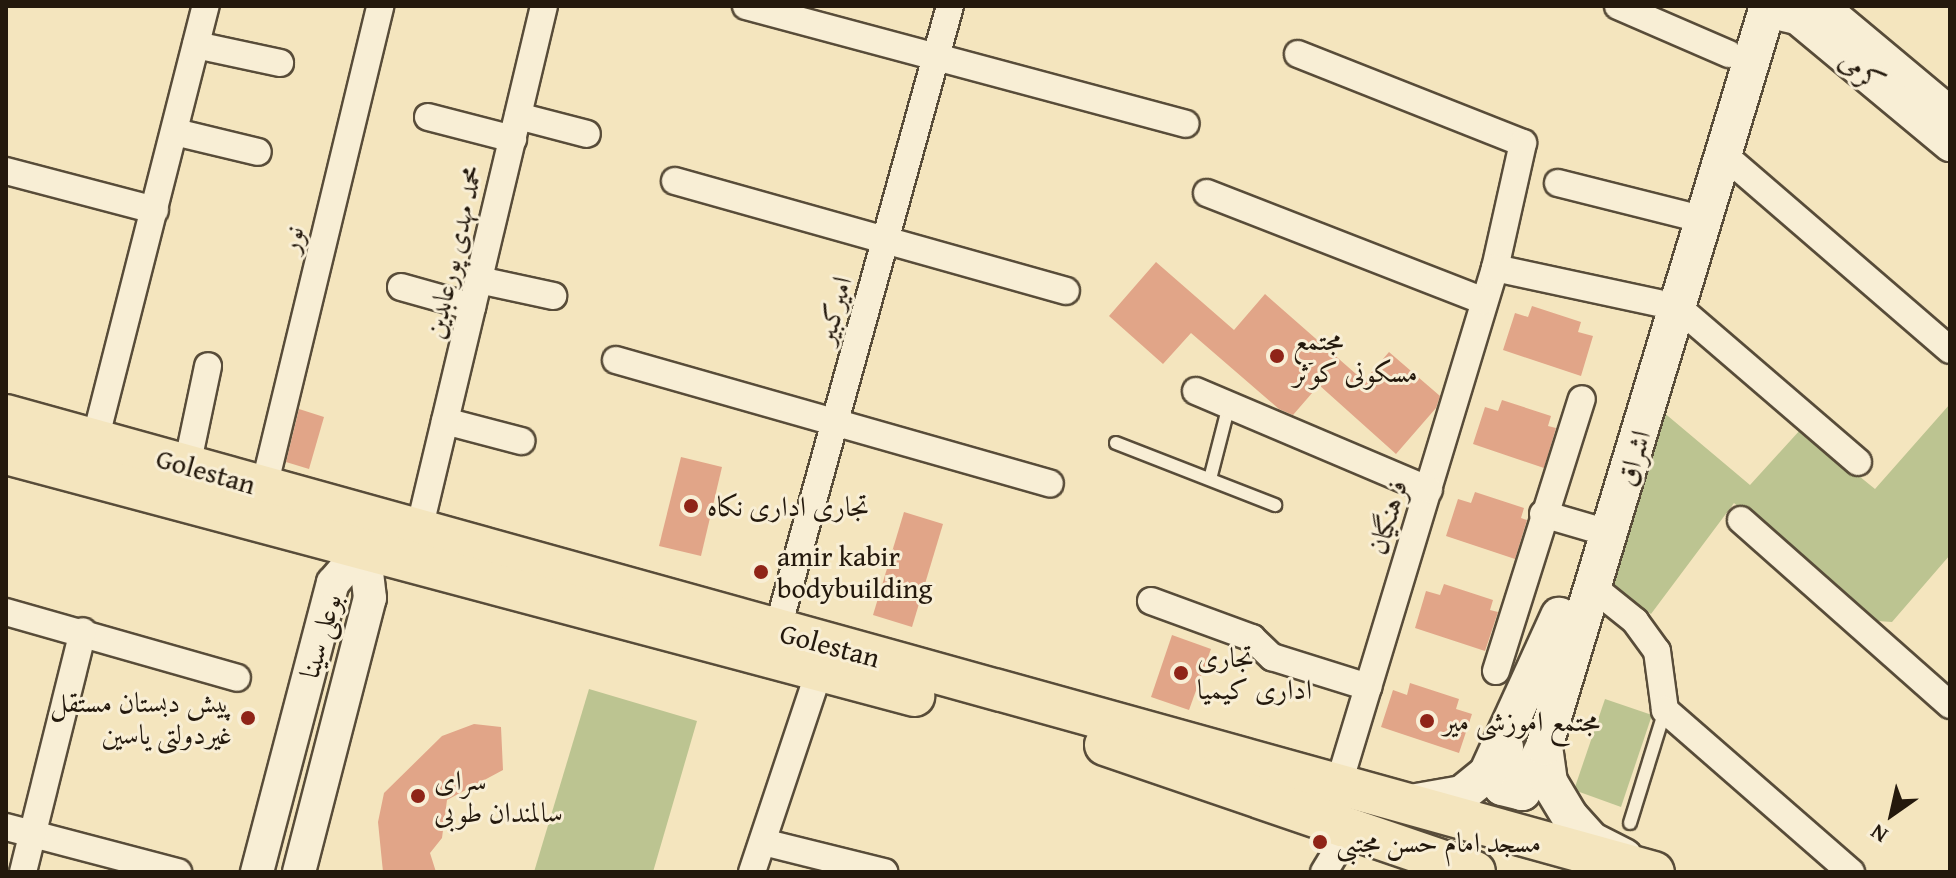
<!DOCTYPE html>
<meta charset="utf-8">
<style>
body{margin:0}
#map{position:relative;width:1956px;height:878px;overflow:hidden;background:#f4e5be;font-family:"Gentium Book Plus",Amiri,serif}
div>[style]{position:absolute}
.green>*{inset:0;background:#bcc491}
.building>*{inset:0;background:#e1a588}
.roads{filter:drop-shadow(2px 0 #584c39) drop-shadow(-2px 0 #584c39) drop-shadow(0 2px #584c39) drop-shadow(0 -2px #584c39)}
.service>*{height:12px;margin:-6px;padding:0 6px;transform-origin:6px;border-radius:6px;background:#f8eed5}
.minor>*{height:26px;margin:-13px;padding:0 13px;transform-origin:13px;border-radius:13px;background:#f8eed5}
.tertiary>*{height:32px;margin:-16px;padding:0 16px;transform-origin:16px;border-radius:16px;background:#f8eed5}
.secondary>*{height:36px;margin:-18px;padding:0 18px;transform-origin:18px;border-radius:18px;background:#f8eed5}
.primary>*{height:40px;margin:-20px;padding:0 20px;transform-origin:20px;border-radius:20px;background:#f4e5be}
.dots>*{width:22px;height:22px;translate:-50% -50%;box-sizing:border-box;border:4px solid #f8eed5;border-radius:50%}
span{translate:-50% -50%;white-space:nowrap;text-align:center;line-height:1.15;-webkit-text-stroke:6px #f8eed5;paint-order:stroke}
.street-label{font-size:28px;color:#24190d}
.poi-label{font-size:28px;color:#24190d}
.left{translate:0 -50%;text-align:left}
.right{translate:-100% -50%;text-align:right}
.frame{position:absolute;inset:0;border:8px solid #24190d;pointer-events:none}
.north{position:absolute;left:1852px;top:774px;width:80px;height:80px;-webkit-text-stroke:6px #f8eed5;paint-order:stroke;rotate:214deg;font-size:22px;font-weight:700;line-height:32px;text-align:center;color:#24190d}
.north::after{content:'';display:block;margin:auto;width:28px;height:36px;background:#24190d;clip-path:polygon(50% 0,100% 100%,50% 72%,0 100%)}
</style>
<div id="map">
<div class="green">
<i style="clip-path:polygon(1950px 404px,1950px 555px,1892px 622px,1863px 620px,1734px 503px,1651px 614px,1613px 586px,1662px 411px,1750px 485px,1801px 429px,1875px 489px)"></i>
<i style="clip-path:polygon(589px 689px,697px 721px,653px 872px,534px 872px)"></i>
<i style="clip-path:polygon(1605px 699px,1652px 715px,1621px 807px,1574px 790px)"></i>
</div>
<div class="building">
<i style="clip-path:polygon(1156px 262px,1234px 330px,1265px 294px,1364px 381px,1389px 352px,1440px 396px,1436px 408px,1396px 454px,1319px 385px,1293px 415px,1279px 409px,1191px 333px,1163px 364px,1109px 316px)"></i>
<i style="clip-path:polygon(1532px 306px,1581px 322px,1578px 332px,1593px 336px,1581px 376px,1503px 350px,1515px 313px,1528px 317px)"></i>
<i style="clip-path:polygon(1502px 400px,1551px 416px,1548px 426px,1556px 428px,1544px 468px,1473px 444px,1485px 407px,1498px 411px)"></i>
<i style="clip-path:polygon(299px 409px,324px 417px,309px 469px,286px 462px)"></i>
<i style="clip-path:polygon(681px 457px,722px 467px,701px 556px,659px 546px)"></i>
<i style="clip-path:polygon(1475px 492px,1524px 508px,1521px 518px,1527px 520px,1515px 559px,1446px 536px,1458px 499px,1471px 503px)"></i>
<i style="clip-path:polygon(904px 512px,943px 524px,912px 627px,873px 615px)"></i>
<i style="clip-path:polygon(1444px 584px,1493px 600px,1490px 610px,1498px 612px,1485px 651px,1415px 628px,1426px 591px,1440px 595px)"></i>
<i style="clip-path:polygon(1172px 635px,1211px 649px,1189px 710px,1151px 697px)"></i>
<i style="clip-path:polygon(1410px 683px,1459px 699px,1456px 709px,1472px 714px,1459px 753px,1381px 727px,1393px 690px,1407px 695px)"></i>
<i style="clip-path:polygon(474px 724px,501px 727px,503px 770px,447px 800px,442px 838px,430px 853px,436px 872px,383px 872px,378px 822px,384px 793px,442px 736px)"></i>
</div>
<div class="roads">
<div class="service">
<i style="left:1116px;top:443px;width:171px;rotate:21.3deg"></i>
<i style="left:1210px;top:479px;width:76px;rotate:-75.6deg"></i>
<i style="left:1630px;top:823px;width:118px;rotate:-72.8deg"></i>
</div>
<div class="minor">
<i style="left:746px;top:6px;width:455px;rotate:15deg"></i>
<i style="left:1618px;top:6px;width:121px;rotate:23.4deg"></i>
<i style="left:196px;top:45px;width:86px;rotate:12.1deg"></i>
<i style="left:1298px;top:54px;width:242px;rotate:21.6deg"></i>
<i style="left:1523px;top:143px;width:128px;rotate:102.6deg"></i>
<i style="left:1495px;top:268px;width:538px;rotate:106.85deg"></i>
<i style="left:518px;top:116px;width:71px;rotate:14.6deg"></i>
<i style="left:428px;top:117px;width:88px;rotate:14.5deg"></i>
<i style="left:175px;top:132px;width:85px;rotate:13.5deg"></i>
<i style="left:1724px;top:155px;width:298px;rotate:40.8deg"></i>
<i style="left:6px;top:171px;width:154px;rotate:14.7deg"></i>
<i style="left:675px;top:181px;width:406px;rotate:15.7deg"></i>
<i style="left:1558px;top:183px;width:131px;rotate:14.1deg"></i>
<i style="left:1207px;top:193px;width:297px;rotate:21.3deg"></i>
<i style="left:1495px;top:268px;width:167px;rotate:12.1deg"></i>
<i style="left:479px;top:280px;width:76px;rotate:12.2deg"></i>
<i style="left:401px;top:287px;width:74px;rotate:15.7deg"></i>
<i style="left:1679px;top:308px;width:236px;rotate:40.7deg"></i>
<i style="left:616px;top:360px;width:451px;rotate:15.9deg"></i>
<i style="left:1196px;top:391px;width:253px;rotate:23deg"></i>
<i style="left:445px;top:421px;width:79px;rotate:14.7deg"></i>
<i style="left:95px;top:440px;width:448px;rotate:-75.7deg"></i>
<i style="left:187px;top:466px;width:102px;rotate:-78.1deg"></i>
<i style="left:264px;top:487px;width:495px;rotate:-76.4deg"></i>
<i style="left:423px;top:513px;width:521px;rotate:-76.58deg"></i>
<i style="left:1543px;top:514px;width:50px;rotate:16.3deg"></i>
<i style="left:1741px;top:520px;width:279px;rotate:41.5deg"></i>
<i style="left:1594px;top:588px;width:53px;rotate:38.8deg"></i>
<i style="left:1635px;top:621px;width:37px;rotate:54deg"></i>
<i style="left:1657px;top:651px;width:60px;rotate:82.3deg"></i>
<i style="left:1665px;top:710px;width:247px;rotate:41.1deg"></i>
<i style="left:1151px;top:601px;width:108px;rotate:20.1deg"></i>
<i style="left:1252px;top:638px;width:28px;rotate:44deg"></i>
<i style="left:1272px;top:657px;width:101px;rotate:17.4deg"></i>
<i style="left:6px;top:612px;width:240px;rotate:15.9deg"></i>
<i style="left:777px;top:631px;width:649px;rotate:-74.53deg"></i>
<i style="left:1496px;top:671px;width:285px;rotate:-72.5deg"></i>
<i style="left:6px;top:827px;width:178px;rotate:14.7deg"></i>
<i style="left:763px;top:842px;width:125px;rotate:13.9deg"></i>
<i style="left:23px;top:872px;width:248px;rotate:-76deg"></i>
<i style="left:752px;top:872px;width:211px;rotate:-71.5deg"></i>
<i style="left:1324px;top:872px;width:50px;rotate:-58.8deg"></i>
</div>
<div class="tertiary">
<i style="left:1822px;top:6px;width:167px;rotate:39.9deg"></i>
<i style="left:1766px;top:11px;width:32px;rotate:13deg"></i>
<i style="left:1797px;top:18px;width:199px;rotate:39.7deg"></i>
<i style="left:257px;top:872px;width:299px;rotate:-75.3deg"></i>
<i style="left:333px;top:583px;width:48px;rotate:-49.3deg"></i>
<i style="left:299px;top:872px;width:283px;rotate:-75.5deg"></i>
<i style="left:370px;top:598px;width:51px;rotate:-96.7deg"></i>
</div>
<div class="secondary">
<i style="left:1505px;top:747px;width:40px;rotate:94.3deg"></i>
<i style="left:1502px;top:787px;width:21px;rotate:14deg"></i>
<i style="left:1522px;top:792px;width:50px;rotate:-63.9deg"></i>
<i style="left:1411px;top:803px;width:52px;rotate:-10deg"></i>
<i style="left:1462px;top:794px;width:32px;rotate:-39deg"></i>
<i style="left:1487px;top:774px;width:174px;rotate:-65.5deg"></i>
<i style="left:1624px;top:857px;width:37px;rotate:-153deg"></i>
<i style="left:1591px;top:840px;width:31px;rotate:-132deg"></i>
<i style="left:1570px;top:817px;width:41px;rotate:-121deg"></i>
<i style="left:1549px;top:782px;width:35px;rotate:-98deg"></i>
<i style="left:1544px;top:747px;width:774px;rotate:-73.18deg"></i>
</div>
<div class="primary">
<i style="left:6px;top:415px;width:1710px;rotate:15.5deg"></i>
<i style="left:6px;top:454px;width:940px;rotate:14.92deg"></i>
<i style="left:1105px;top:745px;width:391px;rotate:18.9deg"></i>
</div>
</div>
<div class="dots">
<i style="left:1277px;top:356px;background:#8f2418"></i>
<i style="left:691px;top:506px;background:#8f2418"></i>
<i style="left:761px;top:572px;background:#8f2418"></i>
<i style="left:1181px;top:673px;background:#8f2418"></i>
<i style="left:248px;top:718px;background:#8f2418"></i>
<i style="left:1427px;top:721px;background:#8f2418"></i>
<i style="left:418px;top:796px;background:#8f2418"></i>
<i style="left:1320px;top:842px;background:#8f2418"></i>
</div>
<div class="street-label">
<span style="left:1862px;top:71px;rotate:40deg">کرمی</span>
<span style="left:291px;top:239px;rotate:-76deg">نور</span>
<span style="left:453px;top:252px;rotate:-77deg">محمد مهدی پورعابدین</span>
<span style="left:833px;top:310px;rotate:-74deg">امیرکبیر</span>
<span style="left:1633px;top:458px;rotate:-73deg">اشراق</span>
<span style="left:206px;top:471px;rotate:16deg">Golestan</span>
<span style="left:1387px;top:517px;rotate:-73deg">فرهنگیان</span>
<span style="left:320px;top:636px;rotate:-74deg">بوعلی سینا</span>
<span style="left:830px;top:645px;rotate:15deg">Golestan</span>
</div>
<div class="poi-label">
<span class="left" style="left:1293px;top:356px">مجتمع<br>مسکونی کوثر</span>
<span class="left" style="left:707px;top:506px">تجاری اداری نکاه</span>
<span class="left" style="left:777px;top:572px">amir kabir<br>bodybuilding</span>
<span class="left" style="left:1197px;top:673px">تجاری<br>اداری کیمیا</span>
<span class="right" style="left:232px;top:718px">پیش دبستان مستقل<br>غیردولتی یاسین</span>
<span class="left" style="left:1443px;top:721px">مجتمع اموزشی میر</span>
<span class="left" style="left:434px;top:796px">سرای<br>سالمندان طوبی</span>
<span class="left" style="left:1336px;top:842px">مسجد امام حسن مجتبی</span>
</div>
<div class="frame"></div>
<div class="north">N</div>
</div>
